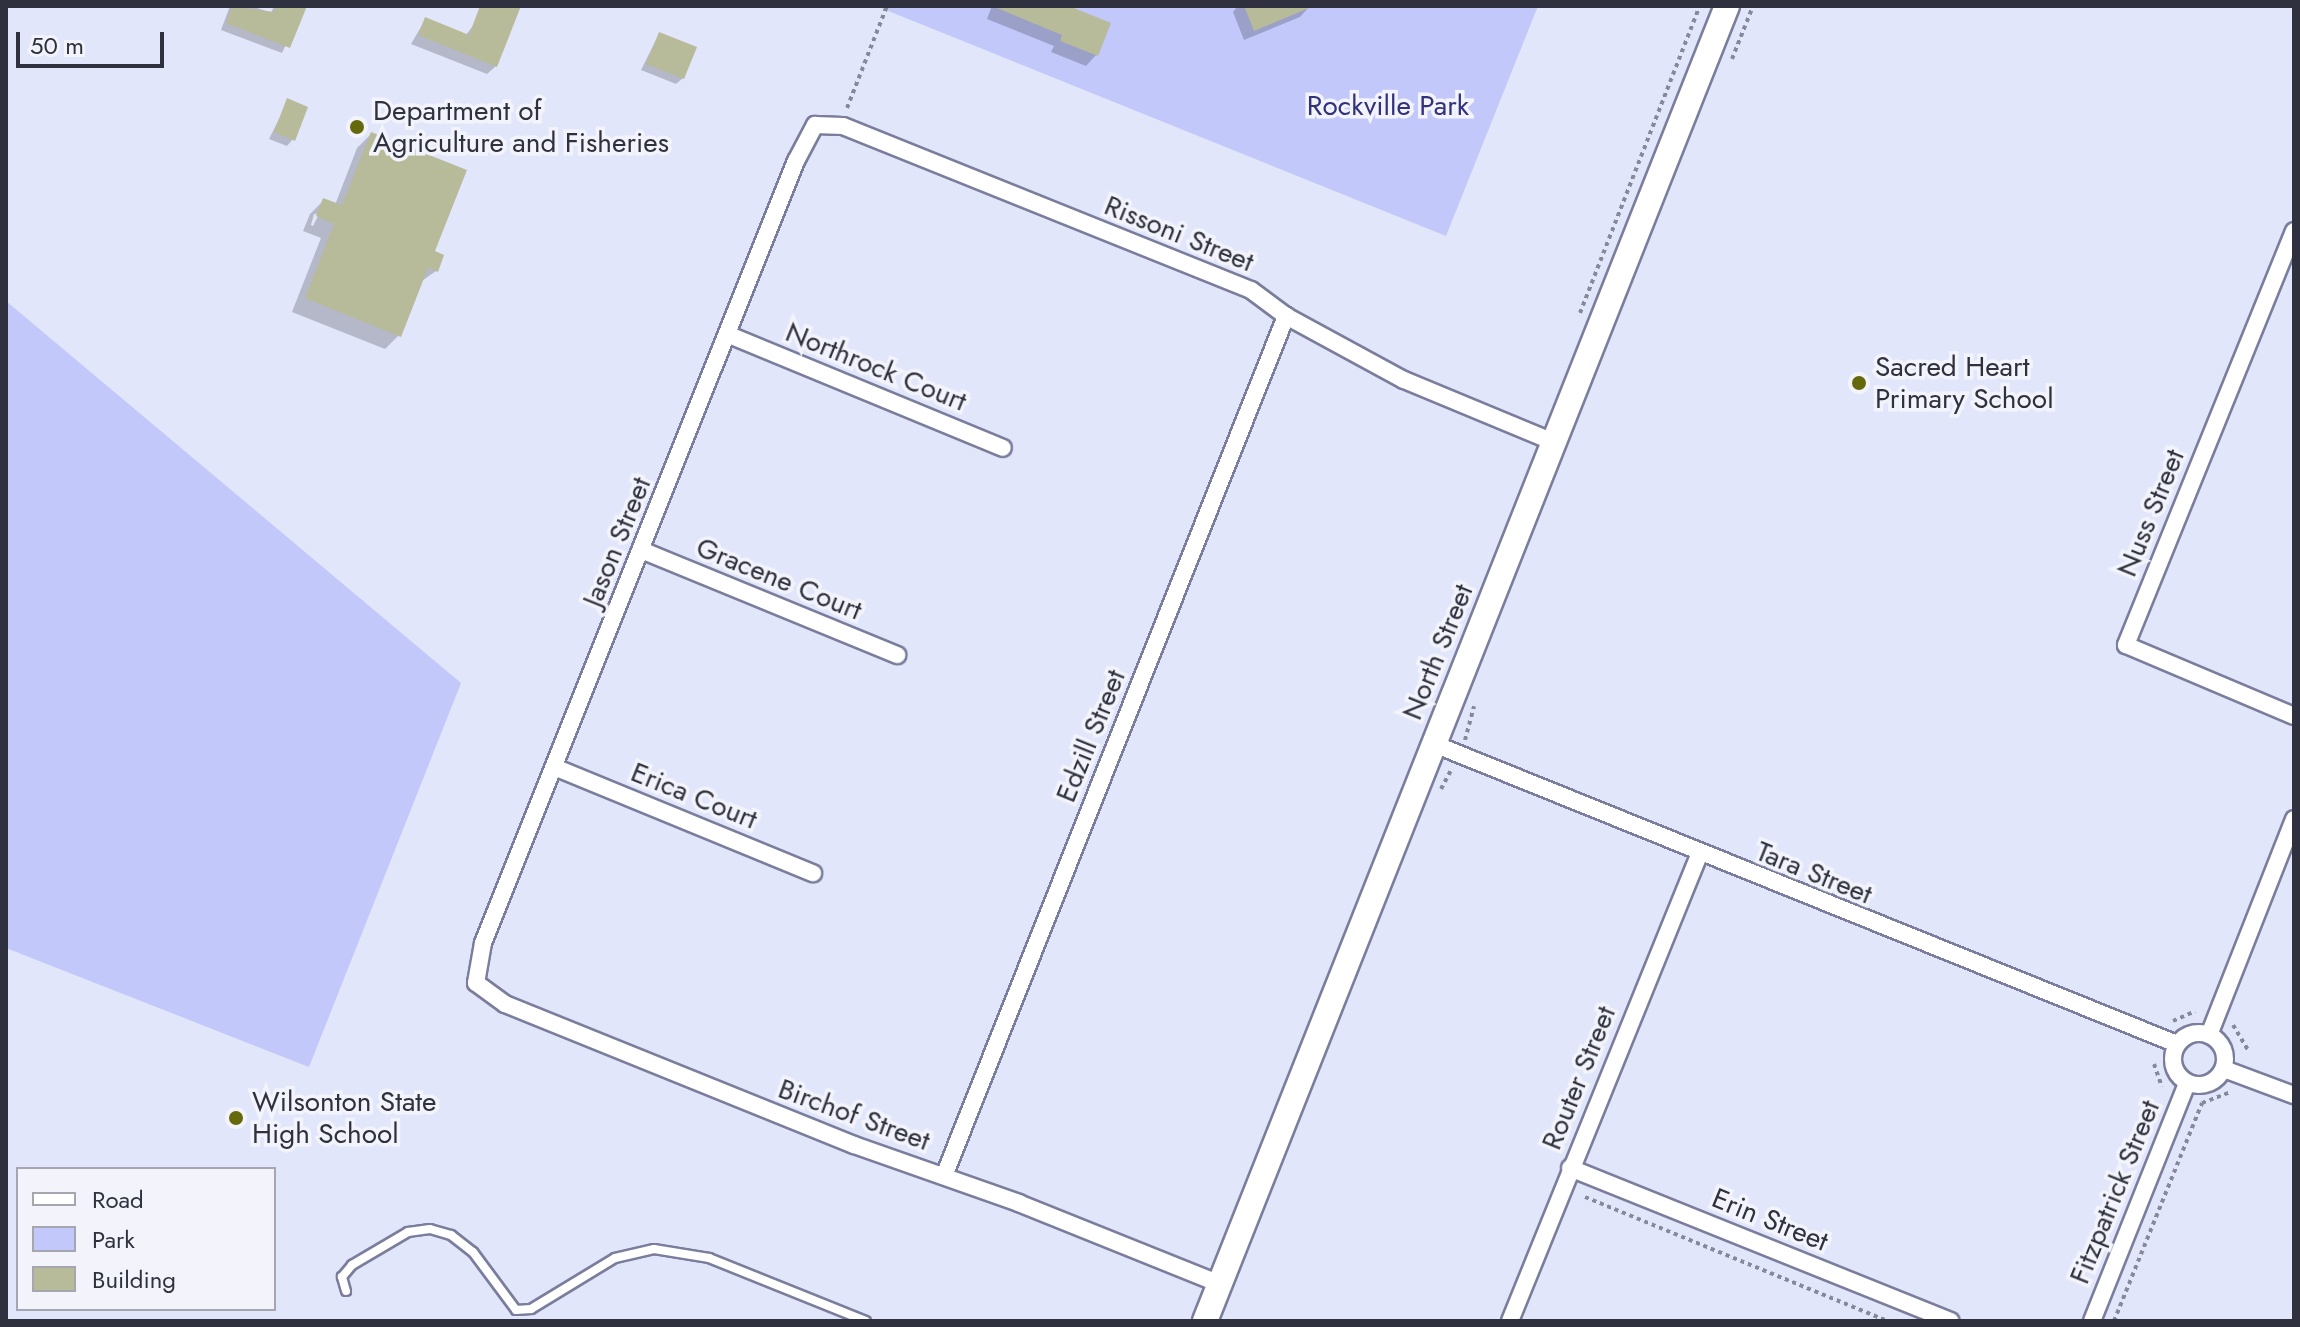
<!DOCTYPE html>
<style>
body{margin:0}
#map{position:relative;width:2300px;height:1327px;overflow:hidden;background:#e2e6fa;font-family:Jost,sans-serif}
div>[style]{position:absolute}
.green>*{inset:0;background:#c2c8fa}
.shadow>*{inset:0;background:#0003}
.building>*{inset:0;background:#b7bb99}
.path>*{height:4px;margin-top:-2px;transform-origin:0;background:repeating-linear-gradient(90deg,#868999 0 4px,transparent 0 8px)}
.roads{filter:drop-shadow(2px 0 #7a7e9c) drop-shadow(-2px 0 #7a7e9c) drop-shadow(0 2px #7a7e9c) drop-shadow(0 -2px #7a7e9c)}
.lane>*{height:8px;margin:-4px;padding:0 4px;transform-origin:4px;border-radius:4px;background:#fff}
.street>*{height:16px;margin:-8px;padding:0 8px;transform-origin:8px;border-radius:8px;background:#fff}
.street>.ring{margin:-8px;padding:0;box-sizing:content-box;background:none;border:16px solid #fff;border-radius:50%}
.secondary>*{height:24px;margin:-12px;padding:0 12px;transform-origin:12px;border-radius:12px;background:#fff}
.dots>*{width:22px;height:22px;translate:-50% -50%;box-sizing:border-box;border:4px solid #f3f4fb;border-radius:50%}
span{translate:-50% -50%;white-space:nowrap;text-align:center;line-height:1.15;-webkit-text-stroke:7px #f3f4fb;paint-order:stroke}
.park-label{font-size:28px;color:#32317e}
.poi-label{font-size:28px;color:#2f313e}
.left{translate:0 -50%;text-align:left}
.street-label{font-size:28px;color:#2f313e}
.frame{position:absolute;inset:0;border:8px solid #2f313e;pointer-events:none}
.legend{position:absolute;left:16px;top:1167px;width:260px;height:144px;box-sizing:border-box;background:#f3f4fb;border:2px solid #a5a6af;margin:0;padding:10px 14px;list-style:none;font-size:24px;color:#2f313e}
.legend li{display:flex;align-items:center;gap:16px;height:40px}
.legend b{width:40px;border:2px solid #a5a6af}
.scale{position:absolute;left:16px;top:32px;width:148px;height:36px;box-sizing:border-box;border:4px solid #2f313e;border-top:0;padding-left:10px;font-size:24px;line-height:28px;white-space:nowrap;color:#2f313e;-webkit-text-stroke:6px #f3f4fb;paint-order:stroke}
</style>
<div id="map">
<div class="green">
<i style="clip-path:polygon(876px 6px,1538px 6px,1446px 236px)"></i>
<i style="clip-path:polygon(6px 301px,461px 683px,309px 1067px,6px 948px)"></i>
</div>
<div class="shadow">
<i style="clip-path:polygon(230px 6px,252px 6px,271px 13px,274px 6px,304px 6px,282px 53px,221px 30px)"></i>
<i style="clip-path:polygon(489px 6px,520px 6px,496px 66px,487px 74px,411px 44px,425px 20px,465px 36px)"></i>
<i style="clip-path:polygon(992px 6px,1064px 6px,1109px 24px,1096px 55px,1086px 66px,1051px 52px,1054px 46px,987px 19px)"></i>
<i style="clip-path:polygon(1238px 6px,1310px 6px,1300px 17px,1244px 40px,1233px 12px)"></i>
<i style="clip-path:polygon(659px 34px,683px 78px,676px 84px,641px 70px)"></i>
<i style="clip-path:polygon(288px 101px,293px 139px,287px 146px,269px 139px)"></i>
<i style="clip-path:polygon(evenodd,371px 134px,436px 271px,419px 283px,399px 335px,385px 349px,292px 312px,321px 238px,303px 231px,310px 214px,324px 200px,335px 205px,357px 148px,371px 134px,314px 214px,319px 214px,313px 226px,311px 225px,314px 214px)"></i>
</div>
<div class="building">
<i style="clip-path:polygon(232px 6px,274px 12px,276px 6px,307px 6px,290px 48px,226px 23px)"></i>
<i style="clip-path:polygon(480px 6px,521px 6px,497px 67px,418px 35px,425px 17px,469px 35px)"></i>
<i style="clip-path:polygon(992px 6px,1069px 6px,1111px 23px,1098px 56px,1060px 41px,1062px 35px)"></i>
<i style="clip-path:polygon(1244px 6px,1314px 6px,1254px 31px)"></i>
<i style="clip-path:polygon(659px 32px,697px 47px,684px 79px,646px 64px)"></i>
<i style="clip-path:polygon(287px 98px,308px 107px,295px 141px,274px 132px)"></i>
<i style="clip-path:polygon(371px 132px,467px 170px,435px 251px,444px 255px,438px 272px,428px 268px,401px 337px,305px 298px,334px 224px,316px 216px,323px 198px,342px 205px)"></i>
</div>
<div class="path">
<i style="left:1732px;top:59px;width:57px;rotate:-68.4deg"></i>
<i style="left:847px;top:108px;width:110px;rotate:-68.6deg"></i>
<i style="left:1580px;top:313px;width:330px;rotate:-68.7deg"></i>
<i style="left:1465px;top:740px;width:35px;rotate:-75deg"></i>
<i style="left:1441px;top:789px;width:21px;rotate:-62deg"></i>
<i style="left:2173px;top:1021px;width:24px;rotate:-24deg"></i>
<i style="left:2233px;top:1025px;width:29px;rotate:59deg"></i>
<i style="left:2154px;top:1064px;width:24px;rotate:71deg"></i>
<i style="left:1585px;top:1197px;width:326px;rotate:22.3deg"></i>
<i style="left:2114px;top:1321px;width:235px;rotate:-68deg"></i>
<i style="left:2202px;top:1103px;width:30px;rotate:-21deg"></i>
</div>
<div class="roads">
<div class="lane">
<i style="left:346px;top:1291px;width:15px;rotate:-106deg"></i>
<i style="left:342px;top:1277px;width:16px;rotate:-50deg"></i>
<i style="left:352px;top:1265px;width:65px;rotate:-30.5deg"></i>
<i style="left:408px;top:1232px;width:22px;rotate:-8deg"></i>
<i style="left:430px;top:1229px;width:22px;rotate:16deg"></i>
<i style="left:451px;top:1235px;width:28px;rotate:38deg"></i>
<i style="left:473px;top:1252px;width:72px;rotate:53.4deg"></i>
<i style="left:516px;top:1310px;width:15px;rotate:-4deg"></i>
<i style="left:531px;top:1309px;width:98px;rotate:-31.3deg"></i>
<i style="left:615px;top:1258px;width:40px;rotate:-13deg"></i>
<i style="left:654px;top:1249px;width:56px;rotate:9.3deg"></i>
<i style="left:709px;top:1258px;width:169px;rotate:21.9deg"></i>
</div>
<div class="street">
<i style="left:2294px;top:231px;width:447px;rotate:112.1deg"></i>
<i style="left:2126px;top:645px;width:182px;rotate:22.9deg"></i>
<i style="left:729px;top:335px;width:296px;rotate:22.4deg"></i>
<i style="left:641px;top:550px;width:277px;rotate:22.3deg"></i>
<i style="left:1434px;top:744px;width:801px;rotate:21.99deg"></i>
<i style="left:554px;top:767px;width:280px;rotate:22.3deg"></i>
<i class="ring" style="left:2173px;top:1033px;width:36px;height:36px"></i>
<i style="left:2209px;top:1035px;width:232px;rotate:-68.5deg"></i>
<i style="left:2224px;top:1069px;width:75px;rotate:20.4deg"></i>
<i style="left:1570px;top:1168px;width:410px;rotate:21.9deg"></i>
<i style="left:944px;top:1176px;width:926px;rotate:-68.31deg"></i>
<i style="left:1220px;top:1284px;width:217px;rotate:-158.1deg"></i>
<i style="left:1019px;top:1203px;width:175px;rotate:-160.6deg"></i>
<i style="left:854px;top:1145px;width:376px;rotate:-158deg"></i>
<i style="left:505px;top:1004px;width:36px;rotate:-144deg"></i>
<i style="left:476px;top:983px;width:41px;rotate:-80.1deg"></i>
<i style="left:483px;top:943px;width:842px;rotate:-68.19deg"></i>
<i style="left:796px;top:161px;width:41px;rotate:-62.2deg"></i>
<i style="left:815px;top:125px;width:28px;rotate:2deg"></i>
<i style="left:843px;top:126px;width:440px;rotate:21.9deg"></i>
<i style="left:1251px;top:290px;width:44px;rotate:36.6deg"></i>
<i style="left:1286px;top:316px;width:134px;rotate:28.5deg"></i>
<i style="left:1404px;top:380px;width:162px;rotate:22.5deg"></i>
<i style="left:1510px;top:1321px;width:503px;rotate:-67.92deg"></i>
<i style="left:2092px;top:1321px;width:256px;rotate:-68.2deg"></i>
</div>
<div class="secondary">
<i style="left:1205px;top:1321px;width:1415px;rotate:-68.35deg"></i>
</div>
</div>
<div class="dots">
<i style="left:357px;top:127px;background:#64690b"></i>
<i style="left:1859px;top:383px;background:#64690b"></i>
<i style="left:236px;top:1118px;background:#64690b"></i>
</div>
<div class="park-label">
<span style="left:1388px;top:106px">Rockville Park</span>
</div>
<div class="poi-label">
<span class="left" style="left:373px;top:127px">Department of<br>Agriculture and Fisheries</span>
<span class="left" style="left:1875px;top:383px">Sacred Heart<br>Primary School</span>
<span class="left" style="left:252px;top:1118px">Wilsonton State<br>High School</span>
</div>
<div class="street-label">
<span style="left:1179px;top:234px;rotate:22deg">Rissoni Street</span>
<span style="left:876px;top:367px;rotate:22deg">Northrock Court</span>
<span style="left:2151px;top:513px;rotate:-68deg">Nuss Street</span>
<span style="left:617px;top:542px;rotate:-68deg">Jason Street</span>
<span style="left:779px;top:579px;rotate:22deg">Gracene Court</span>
<span style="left:1438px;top:652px;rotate:-68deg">North Street</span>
<span style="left:1091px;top:736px;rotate:-68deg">Edzill Street</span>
<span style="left:694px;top:796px;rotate:22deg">Erica Court</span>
<span style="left:1814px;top:873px;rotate:22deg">Tara Street</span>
<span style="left:1579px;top:1078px;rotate:-68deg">Router Street</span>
<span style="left:854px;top:1115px;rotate:20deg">Birchof Street</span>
<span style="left:2115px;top:1192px;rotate:-68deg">Fitzpatrick Street</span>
<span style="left:1770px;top:1220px;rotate:22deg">Erin Street</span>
</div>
<div class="frame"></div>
<ul class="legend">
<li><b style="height:10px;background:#fff"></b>Road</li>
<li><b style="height:22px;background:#c2c8fa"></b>Park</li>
<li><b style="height:22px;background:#b7bb99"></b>Building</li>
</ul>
<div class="scale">50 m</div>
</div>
